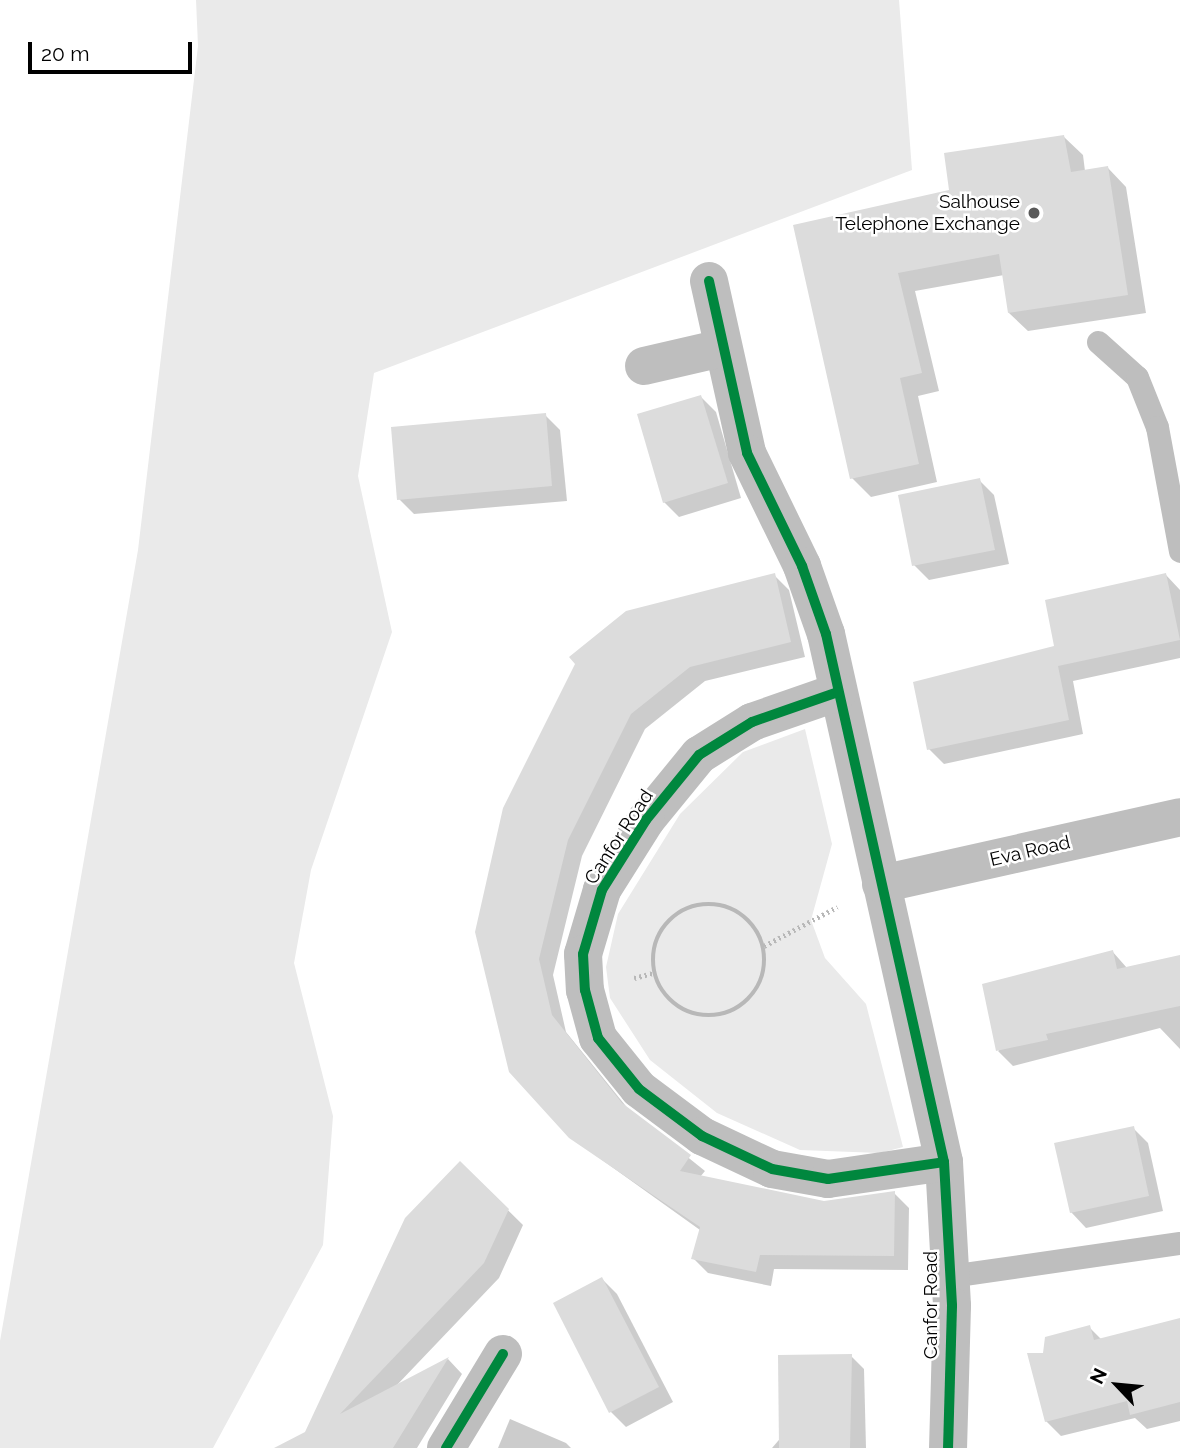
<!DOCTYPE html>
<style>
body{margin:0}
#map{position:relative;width:1180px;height:1448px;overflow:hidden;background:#fff;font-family:Raleway,sans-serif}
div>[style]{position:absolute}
.green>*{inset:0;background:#eaeaea}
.shadow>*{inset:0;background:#0003}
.building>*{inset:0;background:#dcdcdc}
.path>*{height:4.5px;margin-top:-2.25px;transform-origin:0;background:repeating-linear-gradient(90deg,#b8b8b8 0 2px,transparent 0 5.5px)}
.path>.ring{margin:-2.25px;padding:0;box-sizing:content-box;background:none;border:4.5px solid #b8b8b8;border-radius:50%}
.lane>*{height:23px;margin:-11.5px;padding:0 11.5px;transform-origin:11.5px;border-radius:11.5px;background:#bebebe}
.street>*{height:38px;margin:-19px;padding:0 19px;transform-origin:19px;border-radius:19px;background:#bebebe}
.cycleway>*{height:10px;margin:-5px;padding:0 5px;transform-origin:5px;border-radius:5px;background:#00873e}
.dots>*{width:19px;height:19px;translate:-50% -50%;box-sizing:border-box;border:4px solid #fff;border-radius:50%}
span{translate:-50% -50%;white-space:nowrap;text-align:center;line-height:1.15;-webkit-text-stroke:5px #fff;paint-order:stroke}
.poi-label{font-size:19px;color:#000}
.right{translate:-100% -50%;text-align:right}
.street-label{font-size:19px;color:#000}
.north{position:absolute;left:1082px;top:1350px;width:70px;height:70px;-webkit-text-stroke:5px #fff;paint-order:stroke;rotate:296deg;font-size:19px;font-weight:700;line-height:28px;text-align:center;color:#000}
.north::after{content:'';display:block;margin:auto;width:24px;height:32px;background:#000;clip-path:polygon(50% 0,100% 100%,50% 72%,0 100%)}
.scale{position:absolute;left:28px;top:42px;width:164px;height:32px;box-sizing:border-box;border:4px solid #000;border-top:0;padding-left:9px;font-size:21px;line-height:24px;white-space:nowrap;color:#000;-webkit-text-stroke:5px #fff;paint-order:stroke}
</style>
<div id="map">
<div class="green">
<i style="clip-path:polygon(196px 0,899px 0,912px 170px,374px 373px,358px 476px,392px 632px,311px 870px,294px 963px,333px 1116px,323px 1245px,213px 1448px,0 1448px,0 1341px,138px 550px,198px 46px)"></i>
<i style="clip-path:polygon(805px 729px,832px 844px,811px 920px,825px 958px,866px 1004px,903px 1147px,880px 1153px,800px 1150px,717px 1113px,650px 1060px,610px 998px,606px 967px,618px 914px,680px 814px,743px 752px)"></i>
</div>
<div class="shadow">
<i style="clip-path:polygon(1064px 137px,1083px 155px,1085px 171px,1108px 168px,1126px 187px,1146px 313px,1028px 331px,1009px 313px,1004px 275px,915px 291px,939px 391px,918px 396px,937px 482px,871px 497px,852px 478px,795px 226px,951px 191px)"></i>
<i style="clip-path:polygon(701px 397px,716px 412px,741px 498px,679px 517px,664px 502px)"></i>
<i style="clip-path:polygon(545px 415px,560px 430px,567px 501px,414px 514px,399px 499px)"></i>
<i style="clip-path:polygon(979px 480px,994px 495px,1009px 564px,929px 580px,914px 565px)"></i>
<i style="clip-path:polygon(774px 575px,789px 590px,805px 657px,705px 681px,645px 729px,582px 856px,553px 975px,566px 1032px,629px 1110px,705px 1171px,700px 1177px,824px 1202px,894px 1193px,909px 1208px,908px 1270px,774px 1269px,771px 1286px,708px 1273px,693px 1258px,700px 1230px,570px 1137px,504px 808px)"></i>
<i style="clip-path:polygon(1166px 575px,1180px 590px,1180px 658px,1073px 681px,1083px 734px,944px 764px,929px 749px,1056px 647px)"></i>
<i style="clip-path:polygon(1112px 951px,1127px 968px,1180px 956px,1180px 1049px,1160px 1028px,1013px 1066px,998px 1051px)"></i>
<i style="clip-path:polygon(1133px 1128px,1148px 1143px,1163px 1211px,1086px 1228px,1071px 1212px)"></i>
<i style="clip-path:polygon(460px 1163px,523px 1225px,499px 1278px,396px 1386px,448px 1359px,462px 1374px,417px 1448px,289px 1448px,307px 1433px)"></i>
<i style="clip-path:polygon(602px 1279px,617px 1294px,673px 1402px,626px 1427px,611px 1412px,555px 1304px)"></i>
<i style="clip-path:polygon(1180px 1320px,1180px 1421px,1147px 1429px,1135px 1418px,1061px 1436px,1046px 1421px,1045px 1355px,1089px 1327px,1102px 1340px)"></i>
<i style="clip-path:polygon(851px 1356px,864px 1369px,866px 1448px,772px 1448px)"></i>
<i style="clip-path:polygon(510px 1419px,566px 1443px,571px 1448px,498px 1448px)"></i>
</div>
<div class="building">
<i style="clip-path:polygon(1064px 135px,1071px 172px,1108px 166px,1128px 295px,1008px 313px,999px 254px,898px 273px,922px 373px,900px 378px,919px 464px,850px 479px,793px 225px,949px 190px,944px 153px)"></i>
<i style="clip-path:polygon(701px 395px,728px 483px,663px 503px,637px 414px)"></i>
<i style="clip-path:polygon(546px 413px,552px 486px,397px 500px,391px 427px)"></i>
<i style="clip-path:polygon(980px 478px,995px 550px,912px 566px,898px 495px)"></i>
<i style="clip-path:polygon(775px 573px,791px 642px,690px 667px,631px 714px,568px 840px,539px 959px,552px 1015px,622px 1103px,691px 1155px,680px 1171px,824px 1201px,895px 1191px,894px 1256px,760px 1255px,756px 1272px,691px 1259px,700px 1227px,569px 1138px,509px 1072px,475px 932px,503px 808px,575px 664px,569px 657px,626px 611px)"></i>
<i style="clip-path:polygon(1166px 573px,1180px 640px,1058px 666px,1069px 720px,927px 750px,913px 682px,1054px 646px,1045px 600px)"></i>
<i style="clip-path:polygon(1113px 950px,1117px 969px,1180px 955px,1180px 1006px,1046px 1034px,1048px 1040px,996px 1051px,982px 984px)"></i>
<i style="clip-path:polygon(1134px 1126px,1149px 1196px,1070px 1213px,1054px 1143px)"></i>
<i style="clip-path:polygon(460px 1161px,509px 1209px,484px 1263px,340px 1414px,449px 1357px,393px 1448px,274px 1448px,305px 1432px,405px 1218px)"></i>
<i style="clip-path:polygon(602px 1277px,659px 1387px,609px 1413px,553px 1303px)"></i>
<i style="clip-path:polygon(1180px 1318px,1180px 1402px,1130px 1415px,1127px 1401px,1045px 1422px,1027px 1353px,1043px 1353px,1045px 1337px,1090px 1325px,1094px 1340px)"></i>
<i style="clip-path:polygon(852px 1354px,850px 1448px,779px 1448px,778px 1355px)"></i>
</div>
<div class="path">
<i class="ring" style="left:653px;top:904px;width:107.5px;height:107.5px"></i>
<i style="left:764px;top:946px;width:83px;rotate:-28.1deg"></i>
<i style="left:634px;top:978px;width:20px;rotate:-15deg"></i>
</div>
<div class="lane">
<i style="left:1098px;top:342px;width:52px;rotate:41.9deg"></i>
<i style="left:1137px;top:377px;width:54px;rotate:68.2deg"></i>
<i style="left:1157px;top:427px;width:126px;rotate:79.5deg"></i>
<i style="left:950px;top:1276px;width:232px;rotate:-8.2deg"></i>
</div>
<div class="street">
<i style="left:709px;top:281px;width:176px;rotate:77.5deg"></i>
<i style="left:747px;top:453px;width:126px;rotate:64deg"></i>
<i style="left:802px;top:566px;width:72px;rotate:70.6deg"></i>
<i style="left:826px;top:634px;width:541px;rotate:77.4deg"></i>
<i style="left:944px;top:1162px;width:144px;rotate:86.8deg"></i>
<i style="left:952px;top:1306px;width:142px;rotate:91.6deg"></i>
<i style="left:644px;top:366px;width:80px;rotate:-13deg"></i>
<i style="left:838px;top:692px;width:91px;rotate:160.8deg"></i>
<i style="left:752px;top:722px;width:62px;rotate:148.1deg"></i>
<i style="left:699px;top:755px;width:84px;rotate:129.2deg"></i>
<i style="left:646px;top:820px;width:83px;rotate:122.2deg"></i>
<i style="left:602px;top:890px;width:67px;rotate:106.5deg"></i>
<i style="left:583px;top:954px;width:36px;rotate:87deg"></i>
<i style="left:585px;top:990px;width:50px;rotate:74.8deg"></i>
<i style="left:598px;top:1038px;width:65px;rotate:51.2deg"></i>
<i style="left:639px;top:1089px;width:79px;rotate:36.7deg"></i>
<i style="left:702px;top:1136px;width:77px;rotate:25.2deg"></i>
<i style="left:772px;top:1169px;width:57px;rotate:10.1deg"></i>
<i style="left:828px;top:1179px;width:117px;rotate:-8.3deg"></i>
<i style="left:881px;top:884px;width:306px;rotate:-12.6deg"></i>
<i style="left:446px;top:1448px;width:110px;rotate:-58.8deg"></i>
</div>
<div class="cycleway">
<i style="left:709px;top:281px;width:176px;rotate:77.5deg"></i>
<i style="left:747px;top:453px;width:126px;rotate:64deg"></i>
<i style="left:802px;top:566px;width:72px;rotate:70.6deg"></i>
<i style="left:826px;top:634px;width:541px;rotate:77.4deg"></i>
<i style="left:944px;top:1162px;width:144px;rotate:86.8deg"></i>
<i style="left:952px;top:1306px;width:142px;rotate:91.6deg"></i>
<i style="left:838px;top:692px;width:91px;rotate:160.8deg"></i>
<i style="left:752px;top:722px;width:62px;rotate:148.1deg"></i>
<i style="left:699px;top:755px;width:84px;rotate:129.2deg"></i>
<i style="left:646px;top:820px;width:83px;rotate:122.2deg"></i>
<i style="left:602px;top:890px;width:67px;rotate:106.5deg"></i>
<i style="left:583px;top:954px;width:36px;rotate:87deg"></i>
<i style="left:585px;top:990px;width:50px;rotate:74.8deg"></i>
<i style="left:598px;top:1038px;width:65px;rotate:51.2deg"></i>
<i style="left:639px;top:1089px;width:79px;rotate:36.7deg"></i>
<i style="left:702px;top:1136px;width:77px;rotate:25.2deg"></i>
<i style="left:772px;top:1169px;width:57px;rotate:10.1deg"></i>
<i style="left:828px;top:1179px;width:117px;rotate:-8.3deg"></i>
<i style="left:446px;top:1448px;width:110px;rotate:-58.8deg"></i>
</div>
<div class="dots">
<i style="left:1034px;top:213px;background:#595959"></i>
</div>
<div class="poi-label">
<span class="right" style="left:1020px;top:213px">Salhouse<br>Telephone Exchange</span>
</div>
<div class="street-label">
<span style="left:619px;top:837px;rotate:-57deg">Canfor Road</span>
<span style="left:1030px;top:851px;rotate:-13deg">Eva Road</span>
<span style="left:931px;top:1305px;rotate:-90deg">Canfor Road</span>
</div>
<div class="north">N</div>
<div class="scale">20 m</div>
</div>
